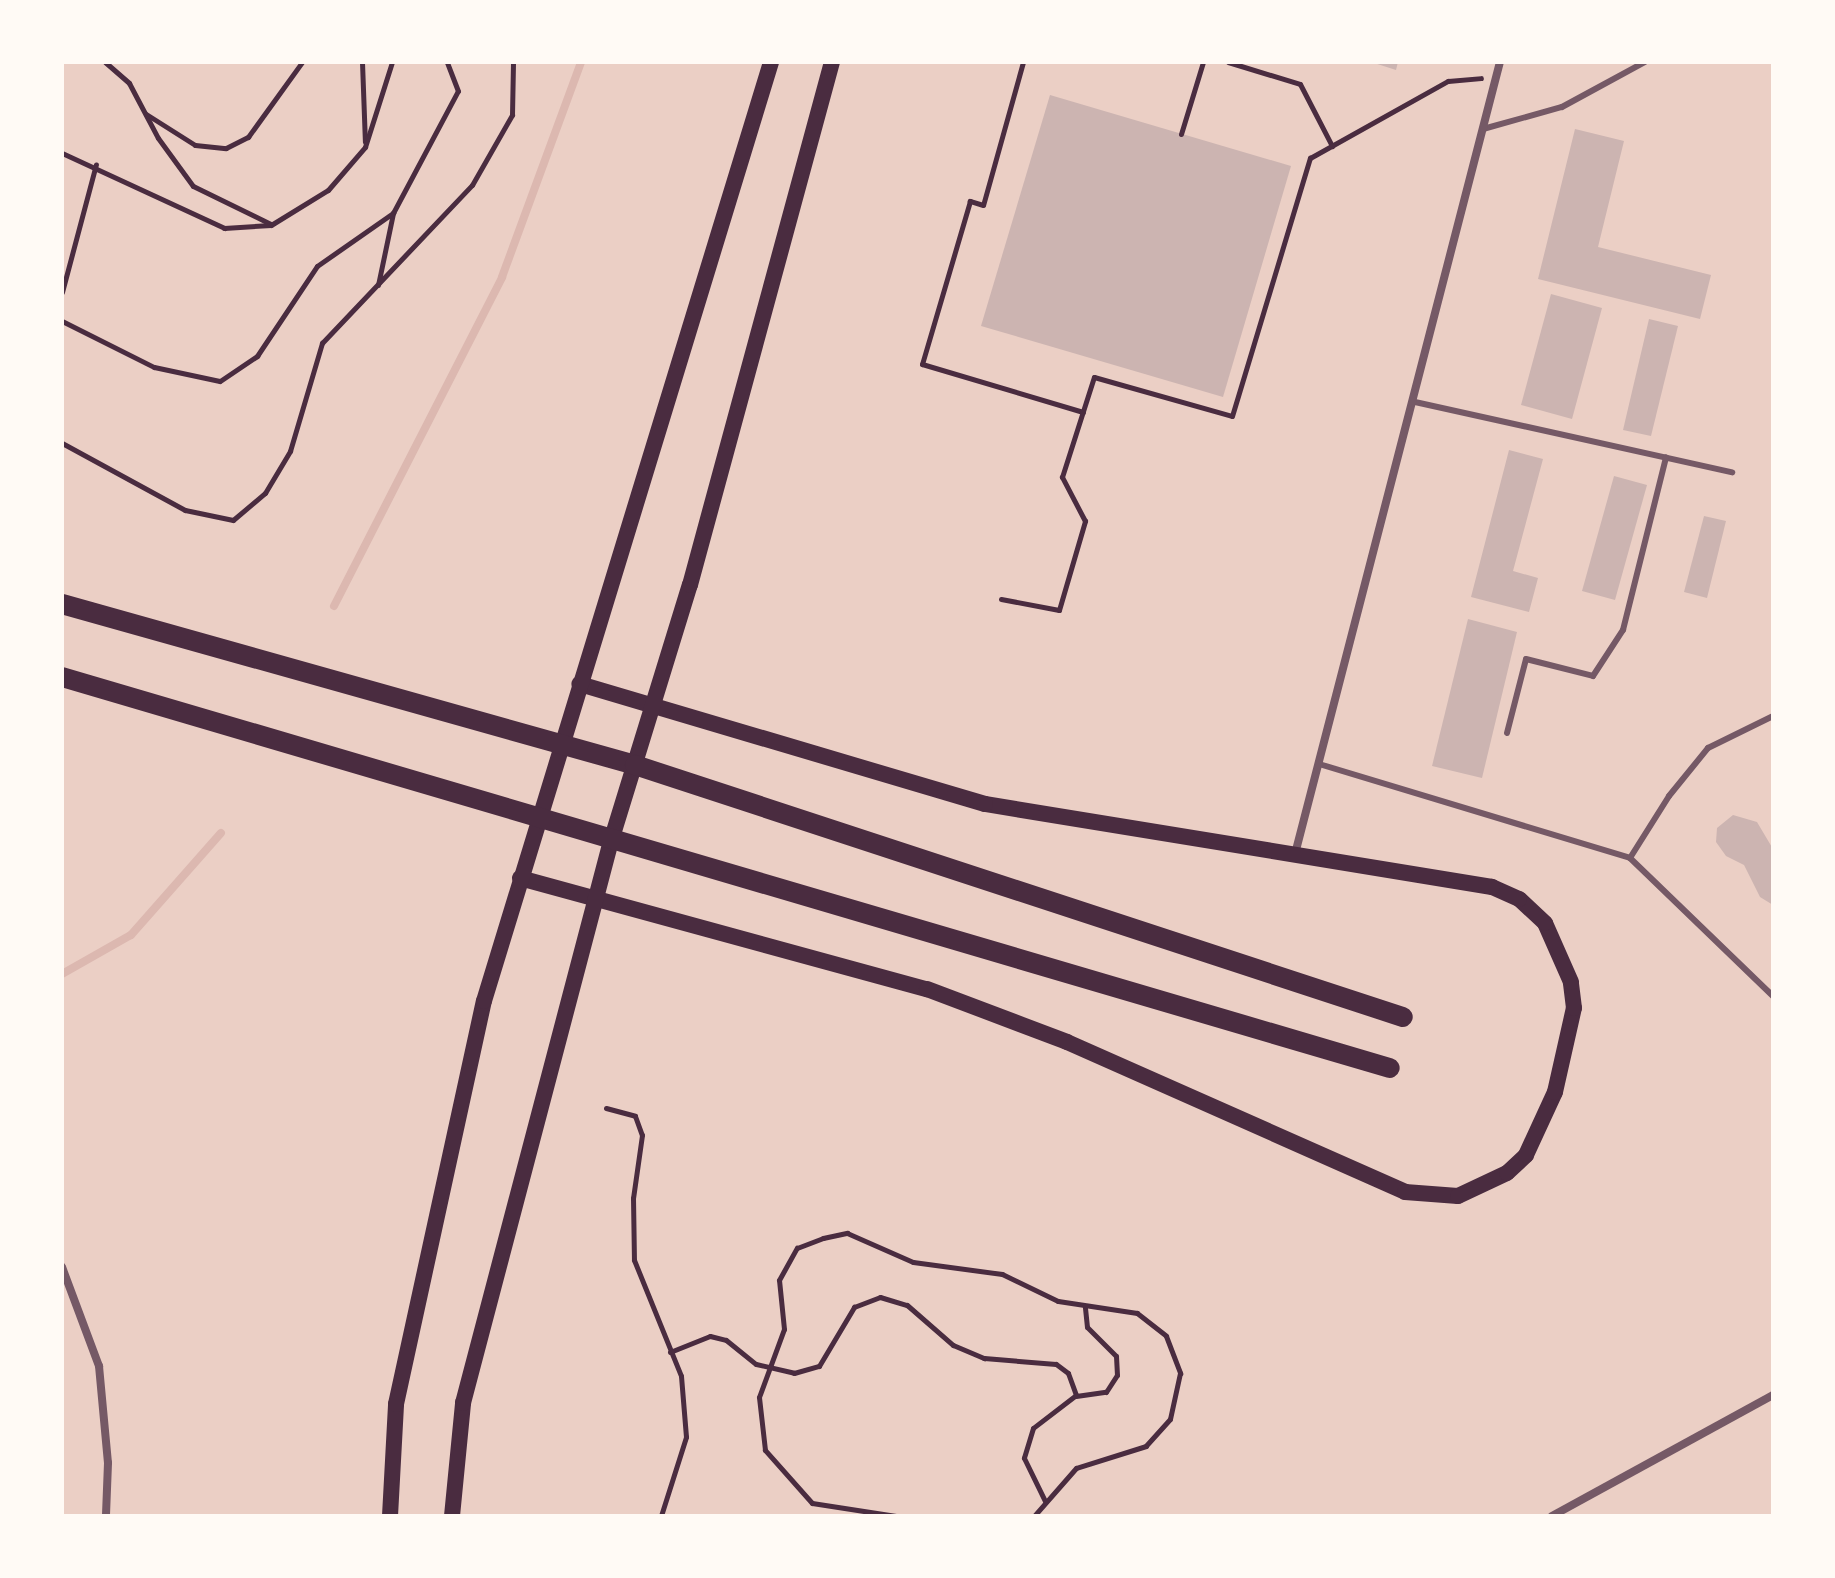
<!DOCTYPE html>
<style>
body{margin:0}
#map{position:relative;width:1835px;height:1578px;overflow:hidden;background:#f7e1d7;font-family:"Times New Roman",serif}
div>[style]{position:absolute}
.green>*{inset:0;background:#ebcfc5}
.stream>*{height:8px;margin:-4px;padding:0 4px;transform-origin:4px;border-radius:4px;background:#dcb8b0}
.building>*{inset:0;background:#ccb4b1}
.path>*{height:5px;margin:-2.5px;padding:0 2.5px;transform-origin:2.5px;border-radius:2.5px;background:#4a2c40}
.service>*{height:6px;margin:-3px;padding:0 3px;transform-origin:3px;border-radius:3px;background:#755966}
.minor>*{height:8px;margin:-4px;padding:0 4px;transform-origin:4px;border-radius:4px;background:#755966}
.secondary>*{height:16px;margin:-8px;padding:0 8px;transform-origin:8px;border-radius:8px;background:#4a2c40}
.primary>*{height:20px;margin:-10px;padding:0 10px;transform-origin:10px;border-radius:10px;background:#4a2c40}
span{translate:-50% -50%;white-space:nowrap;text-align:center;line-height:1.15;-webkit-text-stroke:6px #fffaf5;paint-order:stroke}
.frame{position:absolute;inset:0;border:64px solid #fffaf5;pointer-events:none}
</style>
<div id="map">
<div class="green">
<i style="clip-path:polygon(62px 62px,1773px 62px,1773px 1516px,62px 1516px)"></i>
</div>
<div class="stream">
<i style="left:334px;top:606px;width:369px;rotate:-62.9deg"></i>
<i style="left:502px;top:277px;width:229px;rotate:-69.8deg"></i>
<i style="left:62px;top:974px;width:79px;rotate:-29.5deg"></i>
<i style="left:131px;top:935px;width:136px;rotate:-48.6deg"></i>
</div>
<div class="building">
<i style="clip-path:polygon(1371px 62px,1398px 62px,1396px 70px)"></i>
<i style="clip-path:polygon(1050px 95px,1291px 166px,1223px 397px,981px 326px)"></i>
<i style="clip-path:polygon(1575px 129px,1624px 141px,1598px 247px,1711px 275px,1700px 319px,1538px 279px)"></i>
<i style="clip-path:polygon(1551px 294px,1602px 308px,1572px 419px,1521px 405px)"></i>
<i style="clip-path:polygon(1649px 319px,1678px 326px,1651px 436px,1623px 430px)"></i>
<i style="clip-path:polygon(1509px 450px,1543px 459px,1513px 571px,1538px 578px,1529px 612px,1471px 597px)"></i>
<i style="clip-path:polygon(1614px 476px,1647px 485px,1615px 600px,1582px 591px)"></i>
<i style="clip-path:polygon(1704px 516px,1726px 521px,1707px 598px,1684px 592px)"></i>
<i style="clip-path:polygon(1468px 619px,1517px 632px,1482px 778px,1432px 766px)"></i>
<i style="clip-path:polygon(1733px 815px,1757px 822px,1773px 849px,1773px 905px,1760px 897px,1744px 865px,1726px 856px,1716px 842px,1717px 828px)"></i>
</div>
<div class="path">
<i style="left:105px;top:62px;width:32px;rotate:41deg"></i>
<i style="left:129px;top:83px;width:62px;rotate:62.2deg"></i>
<i style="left:158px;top:138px;width:59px;rotate:53.9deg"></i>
<i style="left:193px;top:186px;width:87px;rotate:26deg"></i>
<i style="left:362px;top:62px;width:80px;rotate:87.9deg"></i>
<i style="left:1023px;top:62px;width:148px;rotate:105.6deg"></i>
<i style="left:983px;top:205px;width:14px;rotate:-163deg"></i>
<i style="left:970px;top:201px;width:170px;rotate:106.4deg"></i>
<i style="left:922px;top:364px;width:168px;rotate:16.6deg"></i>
<i style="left:1228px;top:62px;width:75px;rotate:17deg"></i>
<i style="left:1300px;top:84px;width:70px;rotate:62.7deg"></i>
<i style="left:146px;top:114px;width:58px;rotate:32.3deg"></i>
<i style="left:195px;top:145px;width:31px;rotate:6deg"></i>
<i style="left:226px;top:148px;width:25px;rotate:-27deg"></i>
<i style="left:248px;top:137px;width:92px;rotate:-54.2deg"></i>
<i style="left:1181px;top:134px;width:75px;rotate:-73deg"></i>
<i style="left:62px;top:153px;width:179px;rotate:24.8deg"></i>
<i style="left:224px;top:228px;width:47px;rotate:-3.7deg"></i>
<i style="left:271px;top:225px;width:67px;rotate:-31.6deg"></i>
<i style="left:328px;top:190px;width:57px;rotate:-49.3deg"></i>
<i style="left:365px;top:147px;width:89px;rotate:-72.4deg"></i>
<i style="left:378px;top:285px;width:74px;rotate:-78.2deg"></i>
<i style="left:393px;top:213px;width:138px;rotate:-62deg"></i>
<i style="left:458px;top:91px;width:31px;rotate:-111deg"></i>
<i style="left:62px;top:292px;width:132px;rotate:-75.1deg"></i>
<i style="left:62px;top:321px;width:103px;rotate:26.6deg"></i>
<i style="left:154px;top:367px;width:67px;rotate:12deg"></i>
<i style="left:220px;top:381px;width:45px;rotate:-34deg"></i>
<i style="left:257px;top:356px;width:108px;rotate:-56.3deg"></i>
<i style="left:317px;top:266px;width:93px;rotate:-34.9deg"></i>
<i style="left:62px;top:443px;width:140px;rotate:28.6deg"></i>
<i style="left:185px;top:510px;width:49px;rotate:11.8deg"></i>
<i style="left:233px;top:520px;width:42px;rotate:-40.2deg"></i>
<i style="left:265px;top:493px;width:49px;rotate:-59.2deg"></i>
<i style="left:290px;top:451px;width:113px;rotate:-73.5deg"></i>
<i style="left:322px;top:343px;width:218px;rotate:-46.5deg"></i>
<i style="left:472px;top:185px;width:81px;rotate:-60.3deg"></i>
<i style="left:512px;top:115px;width:53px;rotate:-88.9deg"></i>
<i style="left:1001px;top:599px;width:59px;rotate:10.7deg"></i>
<i style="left:1059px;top:610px;width:93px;rotate:-73.7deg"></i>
<i style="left:1085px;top:521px;width:50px;rotate:-117.6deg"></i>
<i style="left:1062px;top:477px;width:105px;rotate:-72.3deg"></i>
<i style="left:1094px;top:377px;width:143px;rotate:15.8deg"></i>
<i style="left:1232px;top:416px;width:270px;rotate:-73.2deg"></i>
<i style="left:1310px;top:158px;width:158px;rotate:-29.2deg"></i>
<i style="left:1448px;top:81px;width:33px;rotate:-5deg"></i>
<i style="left:606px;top:1108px;width:30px;rotate:15deg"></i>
<i style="left:635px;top:1116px;width:20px;rotate:70deg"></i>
<i style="left:642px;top:1135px;width:64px;rotate:98.1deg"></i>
<i style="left:633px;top:1198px;width:62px;rotate:89.1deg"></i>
<i style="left:634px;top:1260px;width:125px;rotate:67.9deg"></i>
<i style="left:681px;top:1376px;width:61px;rotate:85.3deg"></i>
<i style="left:686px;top:1437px;width:83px;rotate:107.6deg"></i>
<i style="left:670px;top:1352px;width:43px;rotate:-21.8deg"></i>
<i style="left:710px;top:1336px;width:16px;rotate:14deg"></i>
<i style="left:726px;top:1340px;width:38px;rotate:39deg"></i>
<i style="left:756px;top:1364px;width:39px;rotate:13deg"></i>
<i style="left:794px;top:1373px;width:26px;rotate:-16deg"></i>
<i style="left:819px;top:1366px;width:69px;rotate:-59.3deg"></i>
<i style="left:854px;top:1307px;width:28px;rotate:-21deg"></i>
<i style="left:880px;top:1297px;width:28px;rotate:17deg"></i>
<i style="left:907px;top:1305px;width:61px;rotate:41deg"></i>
<i style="left:953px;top:1345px;width:34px;rotate:23deg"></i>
<i style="left:984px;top:1358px;width:72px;rotate:4.8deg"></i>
<i style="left:1056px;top:1364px;width:15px;rotate:37deg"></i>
<i style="left:1068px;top:1373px;width:23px;rotate:70deg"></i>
<i style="left:1076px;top:1395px;width:54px;rotate:142.5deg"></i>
<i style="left:1033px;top:1428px;width:31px;rotate:107deg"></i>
<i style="left:1024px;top:1458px;width:48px;rotate:64deg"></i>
<i style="left:1076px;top:1396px;width:30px;rotate:-8deg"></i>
<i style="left:1106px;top:1392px;width:20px;rotate:-57deg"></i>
<i style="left:1117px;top:1375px;width:19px;rotate:-93deg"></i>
<i style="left:1116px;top:1356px;width:41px;rotate:-135deg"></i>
<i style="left:1087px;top:1327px;width:20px;rotate:-96deg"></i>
<i style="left:896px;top:1516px;width:85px;rotate:-171.2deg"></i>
<i style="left:812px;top:1503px;width:71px;rotate:-131.6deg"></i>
<i style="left:765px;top:1450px;width:53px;rotate:-96.5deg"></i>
<i style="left:759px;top:1397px;width:72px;rotate:-69.8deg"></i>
<i style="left:784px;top:1329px;width:49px;rotate:-95.8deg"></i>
<i style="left:779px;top:1280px;width:37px;rotate:-61deg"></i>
<i style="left:797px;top:1248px;width:28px;rotate:-21deg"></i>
<i style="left:823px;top:1238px;width:25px;rotate:-12deg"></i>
<i style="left:847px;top:1233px;width:72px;rotate:23.7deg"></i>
<i style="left:913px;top:1262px;width:90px;rotate:7.7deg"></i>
<i style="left:1002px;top:1274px;width:62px;rotate:25.7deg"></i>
<i style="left:1058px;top:1301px;width:80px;rotate:8.6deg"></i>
<i style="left:1137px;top:1313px;width:37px;rotate:38deg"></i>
<i style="left:1166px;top:1336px;width:40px;rotate:69deg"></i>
<i style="left:1180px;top:1373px;width:47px;rotate:102.3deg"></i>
<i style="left:1170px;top:1419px;width:36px;rotate:132deg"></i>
<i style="left:1146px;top:1446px;width:73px;rotate:162.6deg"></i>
<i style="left:1076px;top:1468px;width:64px;rotate:131.2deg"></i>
</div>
<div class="service">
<i style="left:1483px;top:129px;width:82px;rotate:-15.6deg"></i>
<i style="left:1562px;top:107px;width:94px;rotate:-28.5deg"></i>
<i style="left:1415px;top:402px;width:325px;rotate:12.5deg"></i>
<i style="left:1507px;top:733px;width:76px;rotate:-75.6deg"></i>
<i style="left:1526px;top:659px;width:69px;rotate:14.2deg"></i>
<i style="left:1593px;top:676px;width:55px;rotate:-56.9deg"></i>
<i style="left:1623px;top:630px;width:178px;rotate:-76deg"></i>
<i style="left:1319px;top:764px;width:325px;rotate:16.8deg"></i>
<i style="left:1630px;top:858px;width:199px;rotate:44deg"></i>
<i style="left:1630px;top:858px;width:73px;rotate:-57.8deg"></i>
<i style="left:1669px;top:796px;width:62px;rotate:-50.9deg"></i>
<i style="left:1708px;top:748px;width:72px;rotate:-26.2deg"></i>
</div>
<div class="minor">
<i style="left:1295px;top:854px;width:818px;rotate:-75.49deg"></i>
<i style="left:62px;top:1267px;width:106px;rotate:69.5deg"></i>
<i style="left:99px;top:1366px;width:97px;rotate:84.7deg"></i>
<i style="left:108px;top:1463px;width:53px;rotate:92.2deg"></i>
<i style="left:1552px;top:1516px;width:252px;rotate:-28.7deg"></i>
</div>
<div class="secondary">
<i style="left:520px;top:878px;width:422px;rotate:15.3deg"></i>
<i style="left:927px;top:989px;width:150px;rotate:20.7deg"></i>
<i style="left:1067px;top:1042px;width:370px;rotate:23.9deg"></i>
<i style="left:1405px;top:1192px;width:53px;rotate:4.3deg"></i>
<i style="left:1458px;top:1196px;width:54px;rotate:-25.1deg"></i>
<i style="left:1507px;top:1173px;width:26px;rotate:-43deg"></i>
<i style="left:1526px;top:1155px;width:69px;rotate:-65.3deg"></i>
<i style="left:1555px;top:1092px;width:86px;rotate:-77.3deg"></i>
<i style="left:1574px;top:1008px;width:26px;rotate:-97deg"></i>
<i style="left:1571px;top:982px;width:64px;rotate:-113.8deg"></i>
<i style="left:1545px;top:923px;width:35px;rotate:-137deg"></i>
<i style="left:1519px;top:899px;width:30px;rotate:-156deg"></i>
<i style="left:1492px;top:887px;width:514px;rotate:-170.7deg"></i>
<i style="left:985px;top:804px;width:423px;rotate:-163.5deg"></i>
<i style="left:390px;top:1516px;width:112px;rotate:-86.9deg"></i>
<i style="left:396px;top:1404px;width:412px;rotate:-77.7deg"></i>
<i style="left:484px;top:1001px;width:982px;rotate:-73deg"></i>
<i style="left:452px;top:1516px;width:114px;rotate:-84.4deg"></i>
<i style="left:463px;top:1403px;width:581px;rotate:-75.25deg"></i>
<i style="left:611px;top:841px;width:268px;rotate:-72.9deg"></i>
<i style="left:690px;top:585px;width:542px;rotate:-74.81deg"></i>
</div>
<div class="primary">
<i style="left:62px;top:604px;width:595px;rotate:15.69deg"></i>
<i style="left:635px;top:765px;width:808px;rotate:18.17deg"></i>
<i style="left:62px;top:677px;width:1384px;rotate:16.41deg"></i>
</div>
<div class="frame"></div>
</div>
